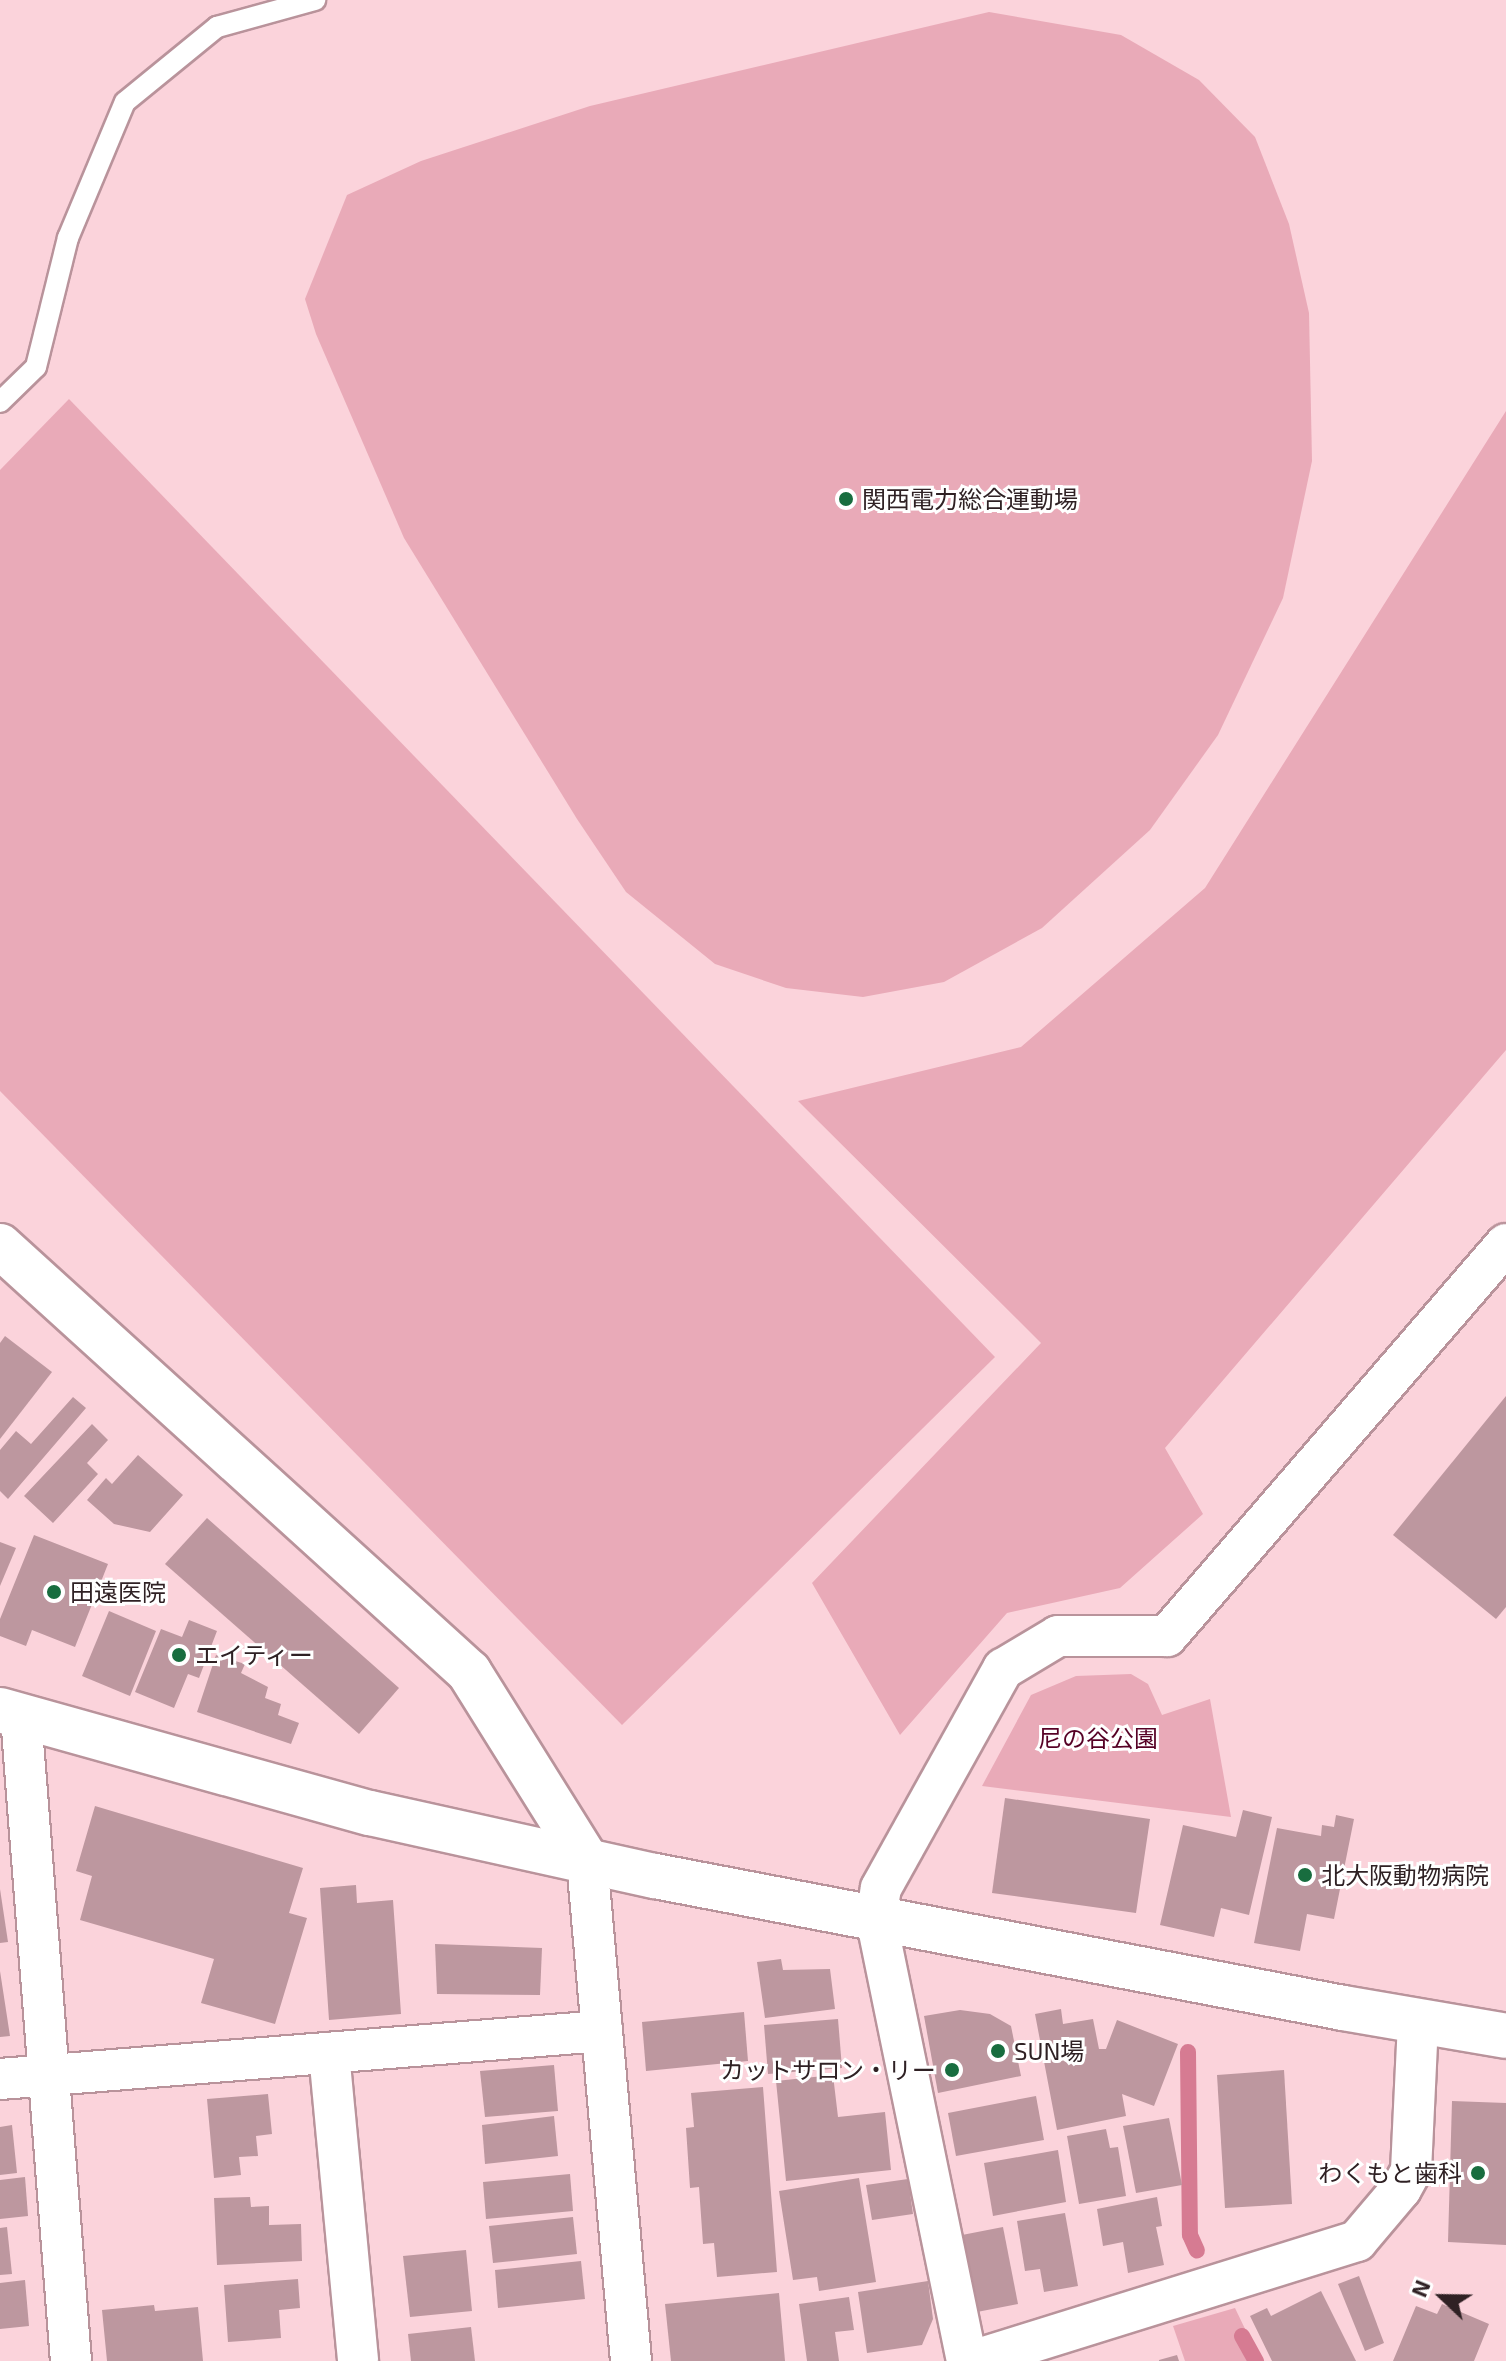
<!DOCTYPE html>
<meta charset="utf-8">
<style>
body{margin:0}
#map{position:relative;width:1506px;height:2361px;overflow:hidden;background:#fbd3db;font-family:"Exo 2","Noto Sans JP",sans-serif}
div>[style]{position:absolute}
.green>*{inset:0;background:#e9aab8}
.stream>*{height:16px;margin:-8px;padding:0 8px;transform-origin:8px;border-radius:8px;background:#d67b92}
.building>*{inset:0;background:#bd979f}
.roads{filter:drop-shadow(2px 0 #b9939b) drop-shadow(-2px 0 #b9939b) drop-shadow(0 2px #b9939b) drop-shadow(0 -2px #b9939b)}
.service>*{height:20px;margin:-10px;padding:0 10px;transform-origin:10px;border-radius:10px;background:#fff}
.minor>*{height:40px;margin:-20px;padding:0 20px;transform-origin:20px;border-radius:20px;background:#fff}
.tertiary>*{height:44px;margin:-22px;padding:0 22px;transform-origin:22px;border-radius:22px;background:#fff}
.dots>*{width:22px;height:22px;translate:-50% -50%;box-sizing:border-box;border:4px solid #fff;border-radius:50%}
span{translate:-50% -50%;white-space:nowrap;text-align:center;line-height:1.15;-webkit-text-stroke:6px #fff;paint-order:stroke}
.poi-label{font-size:24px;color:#2f2124}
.left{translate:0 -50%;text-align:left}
.right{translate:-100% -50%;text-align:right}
.park-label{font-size:24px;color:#560125}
.north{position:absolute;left:1402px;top:2257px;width:80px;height:80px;-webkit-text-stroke:6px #fff;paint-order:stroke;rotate:292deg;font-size:22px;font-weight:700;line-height:32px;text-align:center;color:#2f2124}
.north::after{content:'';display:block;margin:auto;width:28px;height:36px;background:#2f2124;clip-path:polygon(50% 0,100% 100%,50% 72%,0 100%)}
</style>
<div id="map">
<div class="green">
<i style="clip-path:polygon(989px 12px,1121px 35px,1199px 80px,1255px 137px,1289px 224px,1309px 313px,1312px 461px,1283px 598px,1218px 735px,1150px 830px,1042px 928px,944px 982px,863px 997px,786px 988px,715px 964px,626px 892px,577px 819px,404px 538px,316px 334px,305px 299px,347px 195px,421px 161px,590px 106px)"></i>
<i style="clip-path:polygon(69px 399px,995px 1357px,622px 1725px,0 1091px,0 470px)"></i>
<i style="clip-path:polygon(1506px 411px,1506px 1050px,1165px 1448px,1203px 1514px,1120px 1588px,1007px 1613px,900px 1735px,812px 1583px,1041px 1343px,798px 1101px,1021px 1047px,1205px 888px)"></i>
<i style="clip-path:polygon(1131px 1674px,1148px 1684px,1162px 1715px,1210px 1699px,1231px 1817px,982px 1786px,1031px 1695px,1076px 1676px)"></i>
<i style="clip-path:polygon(1235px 2308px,1247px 2333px,1238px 2339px,1249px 2361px,1185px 2361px,1173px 2326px)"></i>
</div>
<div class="stream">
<i style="left:1188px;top:2052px;width:183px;rotate:89.4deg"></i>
<i style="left:1190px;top:2235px;width:17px;rotate:66deg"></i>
<i style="left:1242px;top:2336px;width:29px;rotate:61deg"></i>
</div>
<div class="building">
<i style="clip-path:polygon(5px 1336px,52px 1372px,0 1439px,0 1343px)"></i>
<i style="clip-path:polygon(1506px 1396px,1506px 1607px,1496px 1619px,1393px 1535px)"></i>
<i style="clip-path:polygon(73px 1397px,86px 1408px,8px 1499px,0 1491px,0 1450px,16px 1431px,31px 1444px)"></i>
<i style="clip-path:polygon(92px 1424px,108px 1440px,87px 1463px,98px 1474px,53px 1523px,24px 1496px)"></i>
<i style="clip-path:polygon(138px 1455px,183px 1495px,150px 1532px,114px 1524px,87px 1500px,106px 1478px,112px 1484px)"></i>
<i style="clip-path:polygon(207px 1518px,399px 1688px,359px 1734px,165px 1564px)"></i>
<i style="clip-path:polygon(34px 1535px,108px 1564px,75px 1647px,32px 1630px,26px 1646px,0 1636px,0 1619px)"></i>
<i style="clip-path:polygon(0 1542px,16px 1548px,0 1586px)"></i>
<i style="clip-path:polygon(109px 1611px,156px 1631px,130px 1696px,82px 1676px)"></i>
<i style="clip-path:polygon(189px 1620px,217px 1631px,199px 1678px,188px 1674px,174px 1708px,135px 1692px,161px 1629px,182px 1637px)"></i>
<i style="clip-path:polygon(216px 1655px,245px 1664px,241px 1673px,268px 1687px,265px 1698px,281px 1704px,278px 1715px,299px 1723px,291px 1744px,197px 1712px)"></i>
<i style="clip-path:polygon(1005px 1798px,1150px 1819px,1136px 1913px,992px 1893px)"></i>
<i style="clip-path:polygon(95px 1806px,303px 1868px,289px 1913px,307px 1918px,275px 2024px,201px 2003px,214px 1959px,80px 1920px,92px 1876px,76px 1871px)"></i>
<i style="clip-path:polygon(1243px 1810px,1272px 1817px,1249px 1915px,1221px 1908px,1214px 1937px,1160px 1925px,1183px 1825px,1236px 1837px)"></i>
<i style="clip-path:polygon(1336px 1815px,1354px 1819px,1334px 1919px,1307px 1914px,1300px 1951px,1254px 1943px,1277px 1828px,1321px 1836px,1322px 1825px,1334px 1827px)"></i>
<i style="clip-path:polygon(356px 1885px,357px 1903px,393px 1900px,401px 2014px,329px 2020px,320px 1888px)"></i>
<i style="clip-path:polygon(0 1889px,8px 1942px,0 1943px)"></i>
<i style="clip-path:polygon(435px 1944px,542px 1948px,540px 1995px,437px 1994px)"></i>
<i style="clip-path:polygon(781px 1959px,783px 1970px,830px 1969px,835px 2009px,765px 2018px,757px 1962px)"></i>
<i style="clip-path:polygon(0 1971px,10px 2036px,0 2037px)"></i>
<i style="clip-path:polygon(1061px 2009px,1063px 2024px,1093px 2019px,1099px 2049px,1106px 2049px,1117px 2020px,1178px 2044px,1154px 2106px,1122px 2094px,1126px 2116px,1057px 2130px,1035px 2014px)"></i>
<i style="clip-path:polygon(960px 2010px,990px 2014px,1011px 2026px,1021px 2076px,938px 2093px,924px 2016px)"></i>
<i style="clip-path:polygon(744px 2012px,748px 2061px,646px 2071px,642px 2022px)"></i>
<i style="clip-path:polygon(838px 2019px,842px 2068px,768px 2074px,764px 2025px)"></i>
<i style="clip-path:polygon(554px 2065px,558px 2111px,485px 2117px,480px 2071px)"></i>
<i style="clip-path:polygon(1284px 2070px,1292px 2204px,1225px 2208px,1217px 2075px)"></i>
<i style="clip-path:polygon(833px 2075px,838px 2117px,885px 2112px,891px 2170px,786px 2181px,776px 2081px)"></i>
<i style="clip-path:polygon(763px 2087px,777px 2272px,717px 2277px,714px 2243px,703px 2244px,699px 2187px,690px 2188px,686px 2128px,694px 2127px,691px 2093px)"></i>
<i style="clip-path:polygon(268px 2094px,272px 2134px,256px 2136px,258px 2156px,239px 2157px,241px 2175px,214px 2178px,207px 2099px)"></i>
<i style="clip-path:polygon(1036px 2096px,1044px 2140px,956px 2156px,948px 2113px)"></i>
<i style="clip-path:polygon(1452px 2101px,1506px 2103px,1506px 2245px,1448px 2242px)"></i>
<i style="clip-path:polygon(554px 2116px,558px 2156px,485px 2164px,482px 2125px)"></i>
<i style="clip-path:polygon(1169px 2118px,1182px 2185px,1136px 2193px,1123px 2126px)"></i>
<i style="clip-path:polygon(12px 2125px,17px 2173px,0 2175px,0 2127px)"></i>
<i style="clip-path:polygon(1106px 2129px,1110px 2148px,1118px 2147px,1126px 2196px,1079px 2204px,1067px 2136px)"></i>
<i style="clip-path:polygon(1058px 2150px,1066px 2202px,993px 2216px,984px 2163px)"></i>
<i style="clip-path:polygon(570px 2174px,573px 2211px,486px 2219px,483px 2182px)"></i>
<i style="clip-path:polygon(25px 2177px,28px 2216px,0 2219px,0 2180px)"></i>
<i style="clip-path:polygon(859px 2178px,876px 2282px,819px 2291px,817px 2277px,793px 2280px,779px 2191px)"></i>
<i style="clip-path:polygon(908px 2179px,913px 2214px,872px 2220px,866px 2185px)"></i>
<i style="clip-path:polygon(250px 2197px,251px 2207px,269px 2206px,269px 2225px,301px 2224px,302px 2261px,217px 2265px,214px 2198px)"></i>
<i style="clip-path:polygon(1157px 2197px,1162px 2226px,1156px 2227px,1164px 2265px,1128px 2273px,1123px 2242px,1103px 2246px,1097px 2209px)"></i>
<i style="clip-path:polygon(1065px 2213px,1078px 2286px,1044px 2292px,1040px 2269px,1025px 2271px,1017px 2221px)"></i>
<i style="clip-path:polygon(573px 2217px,577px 2254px,493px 2263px,489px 2226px)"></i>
<i style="clip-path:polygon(7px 2227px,12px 2274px,0 2275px,0 2228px)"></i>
<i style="clip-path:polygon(1003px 2227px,1018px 2304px,977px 2312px,962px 2235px)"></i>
<i style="clip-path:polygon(466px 2250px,472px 2311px,410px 2317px,403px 2256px)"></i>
<i style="clip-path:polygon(581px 2261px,585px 2299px,498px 2308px,495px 2270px)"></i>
<i style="clip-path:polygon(1359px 2276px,1384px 2343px,1365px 2351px,1338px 2284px)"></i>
<i style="clip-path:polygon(298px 2279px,300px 2308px,279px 2310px,281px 2338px,228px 2342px,224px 2285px)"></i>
<i style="clip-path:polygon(25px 2280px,29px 2326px,0 2329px,0 2283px)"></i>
<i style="clip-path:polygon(928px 2281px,933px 2319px,922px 2345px,867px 2353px,858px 2292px)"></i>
<i style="clip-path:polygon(1321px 2291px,1356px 2361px,1272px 2361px,1250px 2316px,1267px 2308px,1271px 2316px)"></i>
<i style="clip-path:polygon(779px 2293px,785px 2361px,671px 2361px,665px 2304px)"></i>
<i style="clip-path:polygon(849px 2297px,854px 2330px,835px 2332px,839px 2361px,807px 2361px,799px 2304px)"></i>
<i style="clip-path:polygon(1442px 2304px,1489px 2324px,1474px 2361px,1393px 2361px,1416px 2306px,1437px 2314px)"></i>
<i style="clip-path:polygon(154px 2305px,155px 2311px,198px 2307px,203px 2361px,107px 2361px,102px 2310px)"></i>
<i style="clip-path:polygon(471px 2327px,475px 2361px,411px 2361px,408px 2334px)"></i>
<i style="clip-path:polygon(1177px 2355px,1179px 2361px,1159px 2361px,1159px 2360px)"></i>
</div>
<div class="roads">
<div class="service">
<i style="left:0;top:402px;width:50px;rotate:-44.2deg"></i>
<i style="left:36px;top:367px;width:133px;rotate:-76.1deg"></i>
<i style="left:68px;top:238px;width:147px;rotate:-67.3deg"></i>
<i style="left:125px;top:102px;width:119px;rotate:-39.2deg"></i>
<i style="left:217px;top:27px;width:102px;rotate:-15.4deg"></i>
</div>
<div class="minor">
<i style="left:21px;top:1716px;width:647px;rotate:85.57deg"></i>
<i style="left:587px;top:1861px;width:502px;rotate:84.97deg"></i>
<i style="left:329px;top:2053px;width:309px;rotate:84.6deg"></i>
<i style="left:0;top:2079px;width:604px;rotate:-4.56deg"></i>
<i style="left:967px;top:2361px;width:451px;rotate:-101.6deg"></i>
<i style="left:876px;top:1919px;width:31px;rotate:-81deg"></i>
<i style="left:881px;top:1888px;width:251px;rotate:-60.9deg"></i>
<i style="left:1003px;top:1669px;width:64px;rotate:-31deg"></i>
<i style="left:1058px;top:1636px;width:109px"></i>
<i style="left:1167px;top:1636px;width:518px;rotate:-49.15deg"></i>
<i style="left:972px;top:2361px;width:403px;rotate:-17.3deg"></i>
<i style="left:1357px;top:2241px;width:68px;rotate:-49.8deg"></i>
<i style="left:1401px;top:2189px;width:21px;rotate:-61deg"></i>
<i style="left:1411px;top:2171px;width:151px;rotate:-87.3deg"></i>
</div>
<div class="tertiary">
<i style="left:0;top:1246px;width:634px;rotate:42.25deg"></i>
<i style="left:469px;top:1672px;width:223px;rotate:58deg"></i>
<i style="left:0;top:1710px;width:384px;rotate:15.6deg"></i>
<i style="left:370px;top:1813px;width:292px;rotate:12.5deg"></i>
<i style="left:655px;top:1876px;width:701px;rotate:10.86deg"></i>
<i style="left:1343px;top:2008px;width:165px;rotate:9.7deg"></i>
</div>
</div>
<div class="dots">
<i style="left:846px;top:499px;background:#186d3f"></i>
<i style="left:54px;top:1592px;background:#186d3f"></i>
<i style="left:179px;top:1655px;background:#186d3f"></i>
<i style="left:1305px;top:1875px;background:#186d3f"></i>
<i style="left:998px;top:2051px;background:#186d3f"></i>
<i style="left:952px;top:2070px;background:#186d3f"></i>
<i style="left:1478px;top:2173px;background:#186d3f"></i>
</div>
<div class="poi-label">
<span class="left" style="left:862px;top:499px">関西電力総合運動場</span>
<span class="left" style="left:70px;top:1592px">田遠医院</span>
<span class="left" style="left:195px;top:1655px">エイティー</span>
<span class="left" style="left:1321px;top:1875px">北大阪動物病院</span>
<span class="left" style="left:1014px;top:2051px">SUN場</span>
<span class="right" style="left:936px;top:2070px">カットサロン・リー</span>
<span class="right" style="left:1462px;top:2173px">わくもと歯科</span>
</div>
<div class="park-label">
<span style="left:1098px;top:1738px">尼の谷公園</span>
</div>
<div class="north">N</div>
</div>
